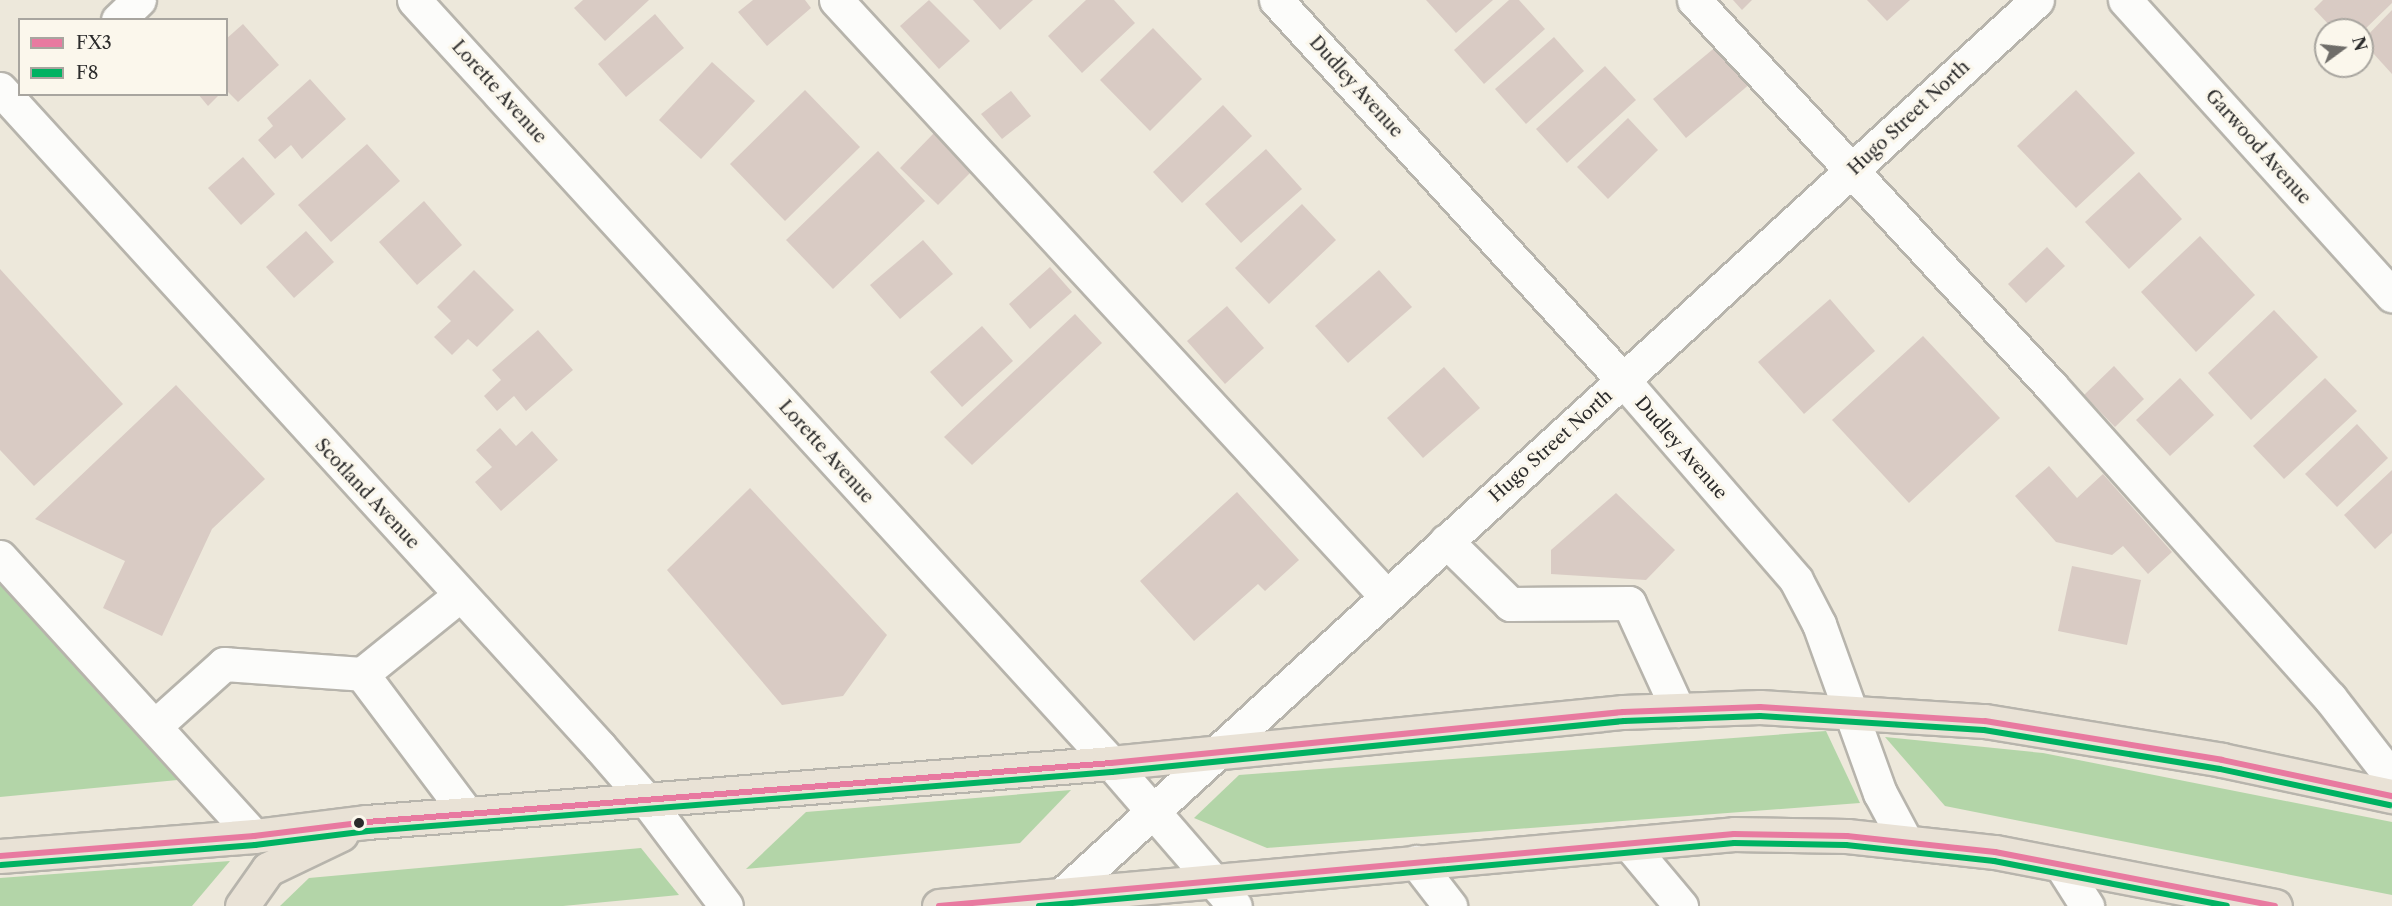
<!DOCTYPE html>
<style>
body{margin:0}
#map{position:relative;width:2392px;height:906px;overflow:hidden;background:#ede8db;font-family:"Libre Caslon Text",serif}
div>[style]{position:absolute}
.green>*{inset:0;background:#b3d5a8}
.building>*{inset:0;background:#d9cbc4}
.roads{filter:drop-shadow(2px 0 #b7b4ac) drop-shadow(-2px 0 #b7b4ac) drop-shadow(0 2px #b7b4ac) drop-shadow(0 -2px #b7b4ac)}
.minor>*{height:33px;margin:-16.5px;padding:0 16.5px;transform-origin:16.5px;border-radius:16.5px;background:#fcfcfa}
.major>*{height:33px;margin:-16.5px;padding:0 16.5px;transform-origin:16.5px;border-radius:16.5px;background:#e9e2d6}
.bus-1>*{height:6px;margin:-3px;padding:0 3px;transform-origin:3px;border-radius:3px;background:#e87aa0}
.bus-2>*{height:6px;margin:-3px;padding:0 3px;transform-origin:3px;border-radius:3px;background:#00b262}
.dots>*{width:16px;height:16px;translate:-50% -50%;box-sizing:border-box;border:3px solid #fbf7ec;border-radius:50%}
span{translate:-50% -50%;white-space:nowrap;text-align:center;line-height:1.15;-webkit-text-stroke:6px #fbf7ec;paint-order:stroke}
.street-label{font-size:18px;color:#2b2b2b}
.legend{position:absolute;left:18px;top:18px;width:210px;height:78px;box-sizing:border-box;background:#fbf7ec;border:2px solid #a8a59f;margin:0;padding:8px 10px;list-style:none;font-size:18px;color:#2b2b2b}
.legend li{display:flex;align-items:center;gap:12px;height:30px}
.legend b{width:30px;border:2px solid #a8a59f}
.north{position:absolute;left:2314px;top:18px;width:60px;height:60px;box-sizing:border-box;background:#fbf7ec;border:2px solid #a8a59f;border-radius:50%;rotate:75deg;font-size:16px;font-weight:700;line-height:24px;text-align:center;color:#2b2b2b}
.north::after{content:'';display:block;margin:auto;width:21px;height:27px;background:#6f6d69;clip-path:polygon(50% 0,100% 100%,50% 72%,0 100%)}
</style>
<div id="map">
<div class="green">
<i style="clip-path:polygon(0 574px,188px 779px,0 797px)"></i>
<i style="clip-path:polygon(1826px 731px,1860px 803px,1267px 848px,1194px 818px,1239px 775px)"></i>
<i style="clip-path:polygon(1885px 737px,2043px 753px,2392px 822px,2392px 895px,1945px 806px)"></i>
<i style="clip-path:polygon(1071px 790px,1020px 843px,746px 869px,806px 812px)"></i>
<i style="clip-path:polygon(641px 848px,679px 895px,563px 906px,280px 906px,309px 878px)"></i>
<i style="clip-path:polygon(230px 861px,192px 906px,0 906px,0 878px)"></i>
</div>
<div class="building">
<i style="clip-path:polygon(583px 0,649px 0,605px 41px,574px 8px)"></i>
<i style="clip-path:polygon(753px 0,805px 0,811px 8px,767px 46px,738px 12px)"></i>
<i style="clip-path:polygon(929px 0,970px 41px,939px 69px,900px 26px)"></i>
<i style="clip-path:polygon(973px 0,1033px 0,1000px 30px)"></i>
<i style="clip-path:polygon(1086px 0,1114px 0,1135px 23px,1082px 73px,1048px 36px)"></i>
<i style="clip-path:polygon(1426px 0,1493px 0,1456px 33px)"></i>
<i style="clip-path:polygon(1509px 0,1519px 0,1545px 29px,1484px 84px,1454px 50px)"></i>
<i style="clip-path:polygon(1733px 0,1752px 0,1742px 10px)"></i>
<i style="clip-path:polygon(1867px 0,1910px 0,1887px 21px)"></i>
<i style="clip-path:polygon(2323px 0,2392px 0,2392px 3px,2362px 32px,2334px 30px,2314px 9px)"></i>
<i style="clip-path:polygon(2392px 10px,2392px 74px,2362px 41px)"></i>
<i style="clip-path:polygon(655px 14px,684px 48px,626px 97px,598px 64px)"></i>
<i style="clip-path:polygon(243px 24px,279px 65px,238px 102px,226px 90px,226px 39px)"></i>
<i style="clip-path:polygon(1153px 28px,1202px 79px,1150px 131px,1100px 80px)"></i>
<i style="clip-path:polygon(1554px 37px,1584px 71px,1526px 124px,1495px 89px)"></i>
<i style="clip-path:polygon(1718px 45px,1751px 83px,1686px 138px,1653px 99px)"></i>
<i style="clip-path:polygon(712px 62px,755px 101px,701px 159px,659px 120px)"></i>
<i style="clip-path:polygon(1605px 66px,1636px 100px,1567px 163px,1536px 129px)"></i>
<i style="clip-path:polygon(310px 79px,346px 119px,302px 159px,291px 145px,275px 159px,258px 140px,273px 126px,267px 118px)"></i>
<i style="clip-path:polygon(805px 90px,860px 147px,785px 221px,730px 164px)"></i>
<i style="clip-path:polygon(2076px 90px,2135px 153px,2076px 208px,2017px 146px)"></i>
<i style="clip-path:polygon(1011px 91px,1031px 116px,1002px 139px,981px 114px)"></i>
<i style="clip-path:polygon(198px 94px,220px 94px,208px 106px)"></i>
<i style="clip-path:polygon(1223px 105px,1252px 136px,1182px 203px,1153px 172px)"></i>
<i style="clip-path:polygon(1628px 118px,1658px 150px,1608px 199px,1577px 167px)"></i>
<i style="clip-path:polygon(934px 133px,972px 171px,938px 205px,900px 168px)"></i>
<i style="clip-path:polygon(367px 144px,400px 181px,331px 242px,298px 205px)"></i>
<i style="clip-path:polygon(1266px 149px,1302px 189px,1241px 243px,1205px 204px)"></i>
<i style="clip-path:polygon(878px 151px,925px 201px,833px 289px,786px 240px)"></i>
<i style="clip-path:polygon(243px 157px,275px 194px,241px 225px,208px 188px)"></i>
<i style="clip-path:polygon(2139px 172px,2182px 219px,2129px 269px,2085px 222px)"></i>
<i style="clip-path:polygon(424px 201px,462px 245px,417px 285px,379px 242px)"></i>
<i style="clip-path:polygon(1302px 204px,1336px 240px,1269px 304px,1235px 268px)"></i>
<i style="clip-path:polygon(306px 231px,334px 262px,294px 298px,266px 267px)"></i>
<i style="clip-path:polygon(2200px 236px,2255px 295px,2196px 352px,2141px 292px)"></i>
<i style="clip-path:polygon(923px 240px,953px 274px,900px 319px,870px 285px)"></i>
<i style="clip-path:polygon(2047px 247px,2065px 266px,2026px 303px,2008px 284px)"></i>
<i style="clip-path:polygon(1050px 267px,1072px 292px,1030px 329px,1009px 304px)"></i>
<i style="clip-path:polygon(0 269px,123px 404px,34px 486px,0 450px)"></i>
<i style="clip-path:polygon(474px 270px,514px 310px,477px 347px,468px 339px,452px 355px,434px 337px,451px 321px,437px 307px)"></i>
<i style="clip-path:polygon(1379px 270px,1412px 307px,1348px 363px,1315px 326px)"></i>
<i style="clip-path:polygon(1830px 299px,1875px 351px,1804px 414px,1758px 362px)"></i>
<i style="clip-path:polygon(1227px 306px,1264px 348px,1225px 384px,1187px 341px)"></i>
<i style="clip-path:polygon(2274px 310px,2318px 357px,2251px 420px,2208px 373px)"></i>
<i style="clip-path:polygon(1075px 314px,1102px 343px,972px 465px,944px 437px)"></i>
<i style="clip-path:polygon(982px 326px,1013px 361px,962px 407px,930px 372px)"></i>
<i style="clip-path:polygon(538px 330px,573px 370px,526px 411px,514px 396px,497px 411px,484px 396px,501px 380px,492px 370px)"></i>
<i style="clip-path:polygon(1923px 336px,2000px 418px,1909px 503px,1832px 420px)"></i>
<i style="clip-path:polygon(2114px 366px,2144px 399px,2115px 427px,2084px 395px)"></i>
<i style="clip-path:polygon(1444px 367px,1480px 408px,1423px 458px,1387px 418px)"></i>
<i style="clip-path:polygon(2180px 378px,2214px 415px,2170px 456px,2136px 420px)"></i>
<i style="clip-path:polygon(2325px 378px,2357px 411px,2284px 479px,2253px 446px)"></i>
<i style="clip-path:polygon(176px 385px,265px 479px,212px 529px,162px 636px,103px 608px,125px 561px,35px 519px)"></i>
<i style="clip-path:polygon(2357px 424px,2388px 458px,2337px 507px,2305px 474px)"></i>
<i style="clip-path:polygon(500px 428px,516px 446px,532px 431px,558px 460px,501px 511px,475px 482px,492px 467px,476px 450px)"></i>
<i style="clip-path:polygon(2049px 466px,2077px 498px,2103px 474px,2172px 552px,2148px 574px,2123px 546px,2112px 555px,2056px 542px,2015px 496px)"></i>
<i style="clip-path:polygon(2392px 470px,2392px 533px,2375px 549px,2344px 515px)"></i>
<i style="clip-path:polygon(750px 488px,887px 635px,843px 696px,782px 705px,667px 570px)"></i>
<i style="clip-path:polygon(1237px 492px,1299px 560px,1265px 591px,1258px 584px,1194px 641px,1140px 581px)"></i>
<i style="clip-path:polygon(1616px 493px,1675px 550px,1646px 580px,1551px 574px,1551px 550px)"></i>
<i style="clip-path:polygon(2072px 566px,2141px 580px,2127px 645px,2058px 631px)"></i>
</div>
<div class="roads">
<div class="minor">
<i style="left:414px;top:0;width:1033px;rotate:47.59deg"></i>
<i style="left:1111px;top:763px;width:189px;rotate:49.1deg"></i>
<i style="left:836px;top:0;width:811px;rotate:47.3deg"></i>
<i style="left:1276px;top:0;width:515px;rotate:47.6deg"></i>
<i style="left:1623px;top:380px;width:264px;rotate:49.1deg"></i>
<i style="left:1796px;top:580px;width:50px;rotate:62.4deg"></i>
<i style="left:1819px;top:624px;width:180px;rotate:70.2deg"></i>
<i style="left:1880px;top:793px;width:55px;rotate:62deg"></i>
<i style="left:1694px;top:0;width:526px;rotate:47.24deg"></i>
<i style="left:2051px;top:386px;width:419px;rotate:48.2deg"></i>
<i style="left:2330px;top:698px;width:101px;rotate:52.2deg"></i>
<i style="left:2125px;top:0;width:398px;rotate:47.9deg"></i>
<i style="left:118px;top:20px;width:29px;rotate:-44deg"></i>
<i style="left:0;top:89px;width:890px;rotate:47.64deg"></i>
<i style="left:600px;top:747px;width:72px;rotate:49deg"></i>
<i style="left:647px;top:801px;width:131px;rotate:53deg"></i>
<i style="left:1446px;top:541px;width:90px;rotate:44.5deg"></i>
<i style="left:1510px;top:604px;width:119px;rotate:-0.5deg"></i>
<i style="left:1629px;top:603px;width:118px;rotate:65.4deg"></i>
<i style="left:0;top:557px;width:377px;rotate:47.7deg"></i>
<i style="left:460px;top:595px;width:126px;rotate:141.1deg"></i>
<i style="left:362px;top:674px;width:175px;rotate:53.1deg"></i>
<i style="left:156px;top:725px;width:91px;rotate:-41.9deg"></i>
<i style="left:224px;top:664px;width:138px;rotate:4.1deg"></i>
<i style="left:1629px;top:844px;width:81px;rotate:50deg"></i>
<i style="left:1416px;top:862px;width:56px;rotate:52.3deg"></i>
<i style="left:2061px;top:865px;width:49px;rotate:57.6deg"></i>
<i style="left:1065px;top:892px;width:1319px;rotate:-42.54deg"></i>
</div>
<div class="major">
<i style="left:0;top:856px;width:255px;rotate:-4.5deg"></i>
<i style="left:254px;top:836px;width:114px;rotate:-7.1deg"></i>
<i style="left:367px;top:822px;width:746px;rotate:-4.53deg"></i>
<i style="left:1111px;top:763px;width:515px;rotate:-5.69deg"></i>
<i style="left:1623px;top:712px;width:137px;rotate:-2.1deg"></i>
<i style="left:1760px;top:707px;width:225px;rotate:3.6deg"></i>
<i style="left:1985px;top:721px;width:240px;rotate:9.3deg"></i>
<i style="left:2222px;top:760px;width:174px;rotate:12deg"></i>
<i style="left:242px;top:906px;width:45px;rotate:-54.9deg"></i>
<i style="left:268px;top:869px;width:81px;rotate:-25.6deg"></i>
<i style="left:939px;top:906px;width:798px;rotate:-5.17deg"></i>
<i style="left:1734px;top:834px;width:113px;rotate:1deg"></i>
<i style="left:1847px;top:836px;width:149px;rotate:6.2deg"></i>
<i style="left:1995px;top:852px;width:285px;rotate:10.9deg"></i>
</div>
</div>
<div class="bus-1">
<i style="left:0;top:856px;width:255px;rotate:-4.5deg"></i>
<i style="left:254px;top:836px;width:114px;rotate:-7.1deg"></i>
<i style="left:367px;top:822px;width:746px;rotate:-4.53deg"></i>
<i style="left:1111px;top:763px;width:515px;rotate:-5.69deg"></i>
<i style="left:1623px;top:712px;width:137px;rotate:-2.1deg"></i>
<i style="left:1760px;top:707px;width:225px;rotate:3.6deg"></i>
<i style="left:1985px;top:721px;width:240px;rotate:9.3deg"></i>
<i style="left:2222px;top:760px;width:174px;rotate:12deg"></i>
<i style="left:939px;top:906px;width:798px;rotate:-5.17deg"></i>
<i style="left:1734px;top:834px;width:113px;rotate:1deg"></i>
<i style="left:1847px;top:836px;width:149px;rotate:6.2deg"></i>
<i style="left:1995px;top:852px;width:285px;rotate:10.9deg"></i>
</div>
<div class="bus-2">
<i style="left:1px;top:865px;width:255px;rotate:-4.5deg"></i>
<i style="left:255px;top:845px;width:114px;rotate:-7.1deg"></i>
<i style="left:368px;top:831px;width:746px;rotate:-4.53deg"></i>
<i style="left:1112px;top:772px;width:515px;rotate:-5.69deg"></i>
<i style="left:1624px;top:721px;width:136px;rotate:-2.1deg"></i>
<i style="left:1760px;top:716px;width:224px;rotate:3.6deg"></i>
<i style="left:1984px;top:730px;width:239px;rotate:9.4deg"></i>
<i style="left:2220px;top:769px;width:174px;rotate:12deg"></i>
<i style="left:1039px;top:906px;width:698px;rotate:-5.18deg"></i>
<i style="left:1734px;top:843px;width:112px;rotate:1deg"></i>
<i style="left:1846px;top:845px;width:149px;rotate:6.2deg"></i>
<i style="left:1994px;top:861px;width:237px;rotate:10.9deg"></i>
</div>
<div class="dots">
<i style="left:359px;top:823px;background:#2b2b2b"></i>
</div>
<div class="street-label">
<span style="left:1356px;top:87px;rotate:48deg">Dudley Avenue</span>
<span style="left:499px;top:92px;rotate:48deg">Lorette Avenue</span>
<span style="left:1909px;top:118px;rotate:-43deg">Hugo Street North</span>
<span style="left:2258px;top:147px;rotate:48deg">Garwood Avenue</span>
<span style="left:1551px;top:446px;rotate:-42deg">Hugo Street North</span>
<span style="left:1681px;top:448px;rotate:49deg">Dudley Avenue</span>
<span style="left:826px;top:452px;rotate:48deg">Lorette Avenue</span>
<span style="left:367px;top:494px;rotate:47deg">Scotland Avenue</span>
</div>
<ul class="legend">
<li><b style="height:8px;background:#e87aa0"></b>FX3</li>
<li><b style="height:8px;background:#00b262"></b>F8</li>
</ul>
<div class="north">N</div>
</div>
